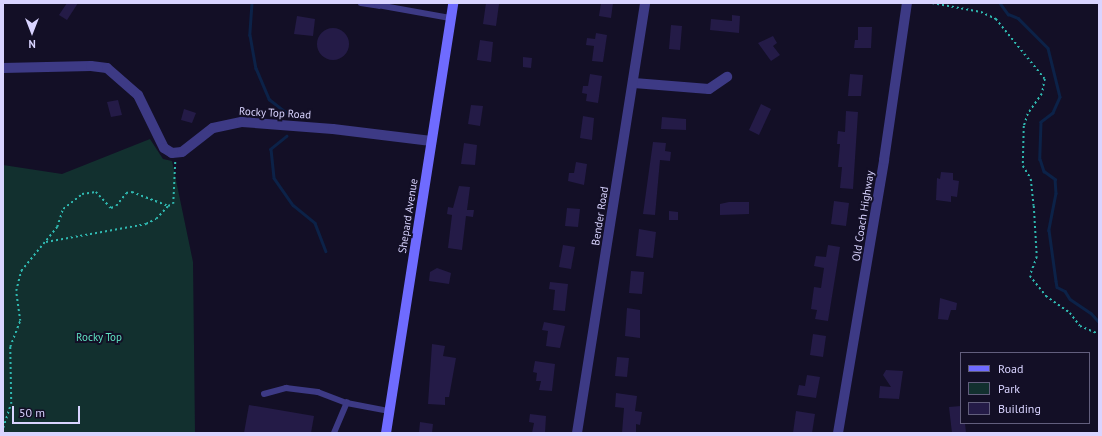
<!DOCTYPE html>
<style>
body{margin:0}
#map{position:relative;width:1102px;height:436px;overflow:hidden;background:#130f26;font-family:"PT Sans",sans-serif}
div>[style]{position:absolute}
.green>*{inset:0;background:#12302f}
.stream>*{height:2.5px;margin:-1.25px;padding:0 1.25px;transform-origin:1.25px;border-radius:1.25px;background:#0c2248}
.building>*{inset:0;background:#241b47}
.round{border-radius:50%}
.path>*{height:1.5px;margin-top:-0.75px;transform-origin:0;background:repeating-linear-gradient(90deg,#2fb8b0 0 2px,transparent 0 5px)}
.service>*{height:5.5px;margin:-2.75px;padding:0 2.75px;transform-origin:2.75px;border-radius:2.75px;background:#3d3a85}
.minor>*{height:10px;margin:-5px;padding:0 5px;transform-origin:5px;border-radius:5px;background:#3d3a85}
.secondary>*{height:10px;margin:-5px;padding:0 5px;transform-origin:5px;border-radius:5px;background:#6f6bff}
span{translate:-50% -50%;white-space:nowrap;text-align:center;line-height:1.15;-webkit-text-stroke:4px #130f26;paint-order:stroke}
.street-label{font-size:11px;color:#d9d4ff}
.park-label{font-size:11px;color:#5fe0c0}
.frame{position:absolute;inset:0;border:4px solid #d9d4ff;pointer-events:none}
.legend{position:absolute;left:960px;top:352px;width:130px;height:72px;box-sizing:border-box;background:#130f26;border:1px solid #625e7d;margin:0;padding:5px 7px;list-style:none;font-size:12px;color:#d9d4ff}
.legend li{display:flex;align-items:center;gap:8px;height:20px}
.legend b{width:20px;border:1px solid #625e7d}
.north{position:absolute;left:12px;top:12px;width:40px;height:40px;-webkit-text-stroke:3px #130f26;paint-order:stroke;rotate:180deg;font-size:11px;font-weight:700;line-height:16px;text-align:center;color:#d9d4ff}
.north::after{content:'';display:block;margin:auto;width:14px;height:18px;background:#d9d4ff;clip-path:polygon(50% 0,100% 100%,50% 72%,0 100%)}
.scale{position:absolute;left:12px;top:406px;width:68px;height:18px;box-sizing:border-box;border:2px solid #d9d4ff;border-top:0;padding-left:5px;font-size:12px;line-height:14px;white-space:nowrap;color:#d9d4ff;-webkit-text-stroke:3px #130f26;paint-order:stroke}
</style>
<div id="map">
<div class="green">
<i style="clip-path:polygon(150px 139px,163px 159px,172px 161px,193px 262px,195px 433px,3px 433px,3px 165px,62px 174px)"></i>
</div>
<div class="stream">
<i style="left:252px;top:3px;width:32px;rotate:94deg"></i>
<i style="left:250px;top:35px;width:34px;rotate:80deg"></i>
<i style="left:256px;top:68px;width:34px;rotate:67deg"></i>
<i style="left:269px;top:99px;width:29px;rotate:38deg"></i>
<i style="left:1000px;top:3px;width:14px;rotate:54deg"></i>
<i style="left:1008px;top:14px;width:11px;rotate:22deg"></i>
<i style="left:1018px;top:18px;width:42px;rotate:45deg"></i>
<i style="left:1048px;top:48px;width:50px;rotate:76.2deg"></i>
<i style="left:1060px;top:97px;width:17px;rotate:114deg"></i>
<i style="left:1053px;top:113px;width:15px;rotate:143deg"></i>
<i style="left:1041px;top:122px;width:37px;rotate:92deg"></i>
<i style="left:1040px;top:159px;width:13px;rotate:72deg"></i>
<i style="left:1044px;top:171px;width:14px;rotate:36deg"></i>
<i style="left:1055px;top:179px;width:14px;rotate:86deg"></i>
<i style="left:1056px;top:193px;width:38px;rotate:101deg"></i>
<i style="left:1049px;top:230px;width:51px;rotate:82.2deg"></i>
<i style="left:1056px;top:281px;width:6px;rotate:81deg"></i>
<i style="left:1057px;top:287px;width:9px;rotate:27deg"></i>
<i style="left:1065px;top:291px;width:9px;rotate:58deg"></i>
<i style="left:1070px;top:299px;width:25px;rotate:34deg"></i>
<i style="left:1091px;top:313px;width:12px;rotate:48deg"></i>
<i style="left:287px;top:136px;width:21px;rotate:141deg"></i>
<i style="left:271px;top:149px;width:29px;rotate:84deg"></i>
<i style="left:274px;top:178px;width:33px;rotate:55deg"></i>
<i style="left:293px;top:205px;width:28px;rotate:39deg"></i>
<i style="left:315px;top:223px;width:30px;rotate:69deg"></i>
</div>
<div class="building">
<i style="clip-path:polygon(67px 3px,78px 3px,67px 20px,59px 15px)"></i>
<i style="clip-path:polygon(486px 3px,499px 4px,496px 26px,483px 24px)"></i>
<i style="clip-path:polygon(601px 3px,613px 3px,611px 18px,599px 16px)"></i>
<i style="clip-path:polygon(732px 15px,740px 16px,739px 33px,710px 30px,711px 19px,732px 21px)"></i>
<i style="clip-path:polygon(297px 16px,315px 19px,313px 36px,294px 34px)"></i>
<i style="clip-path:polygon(671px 25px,682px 26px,680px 50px,669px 49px)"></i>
<i style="clip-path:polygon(858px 27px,872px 27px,871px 48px,854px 48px,855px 40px,858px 40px)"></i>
<i class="round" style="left:317px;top:28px;width:32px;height:32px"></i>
<i style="clip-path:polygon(596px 33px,607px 35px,603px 62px,592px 61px,594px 46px,586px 45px,587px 38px,595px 39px)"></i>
<i style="clip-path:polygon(773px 36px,777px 43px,773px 46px,780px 55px,771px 61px,758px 43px)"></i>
<i style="clip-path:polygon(480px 40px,493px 42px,491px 62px,477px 60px)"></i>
<i style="clip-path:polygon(523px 57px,532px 58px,531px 68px,523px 67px)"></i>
<i style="clip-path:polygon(590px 74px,602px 76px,598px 103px,586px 101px,587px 94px,582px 93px,583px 86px,588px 86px)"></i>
<i style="clip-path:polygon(850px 74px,863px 75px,861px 96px,848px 96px)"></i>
<i style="clip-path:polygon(118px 100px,122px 115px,111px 117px,107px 102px)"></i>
<i style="clip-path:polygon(761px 104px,771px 109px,759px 135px,749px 130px)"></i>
<i style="clip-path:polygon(471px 105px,483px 106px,480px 126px,468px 124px)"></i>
<i style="clip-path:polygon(184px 109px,196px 113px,192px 123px,181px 120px)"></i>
<i style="clip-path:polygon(846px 111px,858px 112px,853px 189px,840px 188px,842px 167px,838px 167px,840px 144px,837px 144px,838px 131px,845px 132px)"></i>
<i style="clip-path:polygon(583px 116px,594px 118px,592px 140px,580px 138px)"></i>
<i style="clip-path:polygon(662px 117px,686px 119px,686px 130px,661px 129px)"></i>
<i style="clip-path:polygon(653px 142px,666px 143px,665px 151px,671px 152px,670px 161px,660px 160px,655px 215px,643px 214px)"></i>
<i style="clip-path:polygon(464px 143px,477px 145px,475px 165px,461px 164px)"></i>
<i style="clip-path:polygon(576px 162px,587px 164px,584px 185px,568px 181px,569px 173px,574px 173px)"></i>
<i style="clip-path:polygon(941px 172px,953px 173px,953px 180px,959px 181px,957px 197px,951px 196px,951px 202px,936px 200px,937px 178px,940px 179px)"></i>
<i style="clip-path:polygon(459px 186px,470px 187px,467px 210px,474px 210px,473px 217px,466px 216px,462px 250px,448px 248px,452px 215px,447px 214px,448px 207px,453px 208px)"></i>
<i style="clip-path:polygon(834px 201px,849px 203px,846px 226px,831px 224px)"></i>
<i style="clip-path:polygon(729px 202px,749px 202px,749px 214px,720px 215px,720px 204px)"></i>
<i style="clip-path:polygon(567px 208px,580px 209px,578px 227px,565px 226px)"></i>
<i style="clip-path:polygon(669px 211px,678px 212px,678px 220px,669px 220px)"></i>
<i style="clip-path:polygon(639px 229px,656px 232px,653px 258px,636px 256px)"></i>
<i style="clip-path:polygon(563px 245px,575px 247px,571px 269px,559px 267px)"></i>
<i style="clip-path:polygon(828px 245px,840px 247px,828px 321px,815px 319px,817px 310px,811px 309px,814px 287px,821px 288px,824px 268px,814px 266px,816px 256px,826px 257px)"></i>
<i style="clip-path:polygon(437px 268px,451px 273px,449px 284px,429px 281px,430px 272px)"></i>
<i style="clip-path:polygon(631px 271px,644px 272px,642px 294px,629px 293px)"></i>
<i style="clip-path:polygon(550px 282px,568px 284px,565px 311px,553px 310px,555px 290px,549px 289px)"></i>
<i style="clip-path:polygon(940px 298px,957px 303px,956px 310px,951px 310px,948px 320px,938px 319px)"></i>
<i style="clip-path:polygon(627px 308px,640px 310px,640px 338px,625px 336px)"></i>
<i style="clip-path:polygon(544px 322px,565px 326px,560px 348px,546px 346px,548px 331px,542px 330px)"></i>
<i style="clip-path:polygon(813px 334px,826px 336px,823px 357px,810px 355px)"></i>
<i style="clip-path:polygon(432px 344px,445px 346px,443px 356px,456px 358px,449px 397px,445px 397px,445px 405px,428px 404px)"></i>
<i style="clip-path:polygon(617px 357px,629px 358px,627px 377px,615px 376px)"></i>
<i style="clip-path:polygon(535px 361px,555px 364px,552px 391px,539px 390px,541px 381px,536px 381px,537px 373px,533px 372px)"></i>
<i style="clip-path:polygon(886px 370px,903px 371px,899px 399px,879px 398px,880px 386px,891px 387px,883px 375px)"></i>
<i style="clip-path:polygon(807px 375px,820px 377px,816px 398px,797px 395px,799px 385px,805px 386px)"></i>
<i style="clip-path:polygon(616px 393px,637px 396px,635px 411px,642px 412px,640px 425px,636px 424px,636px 433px,622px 433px,624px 408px,615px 407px)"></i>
<i style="clip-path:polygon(249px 405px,314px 416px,311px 433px,244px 433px)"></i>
<i style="clip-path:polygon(961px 406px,961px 423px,965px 423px,966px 433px,952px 433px,949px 407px)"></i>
<i style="clip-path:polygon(796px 411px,815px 414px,812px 433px,793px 433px)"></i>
<i style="clip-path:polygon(530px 414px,546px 416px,545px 433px,532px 433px,534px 423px,529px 422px)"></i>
<i style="clip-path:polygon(420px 422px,433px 424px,432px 433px,419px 433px)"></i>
</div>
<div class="path">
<i style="left:932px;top:3px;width:50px;rotate:10.4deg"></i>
<i style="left:981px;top:12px;width:17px;rotate:25deg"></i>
<i style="left:996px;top:19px;width:77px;rotate:50.8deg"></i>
<i style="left:1045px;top:79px;width:15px;rotate:101deg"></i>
<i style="left:1042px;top:94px;width:24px;rotate:125deg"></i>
<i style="left:1028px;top:114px;width:13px;rotate:108deg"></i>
<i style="left:1024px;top:126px;width:40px;rotate:91.4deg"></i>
<i style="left:1023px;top:166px;width:15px;rotate:58deg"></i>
<i style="left:1031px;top:179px;width:27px;rotate:84deg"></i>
<i style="left:1034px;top:206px;width:51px;rotate:86.6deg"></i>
<i style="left:1037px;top:257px;width:20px;rotate:110deg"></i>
<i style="left:1030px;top:276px;width:26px;rotate:51deg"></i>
<i style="left:1046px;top:296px;width:29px;rotate:35deg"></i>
<i style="left:1070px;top:313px;width:16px;rotate:52deg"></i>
<i style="left:1080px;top:326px;width:21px;rotate:23deg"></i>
<i style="left:46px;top:242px;width:102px;rotate:-10.2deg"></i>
<i style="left:146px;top:224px;width:11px;rotate:-27deg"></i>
<i style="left:156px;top:219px;width:18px;rotate:-47deg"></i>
<i style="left:3px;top:428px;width:25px;rotate:-72deg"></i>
<i style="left:11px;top:404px;width:57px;rotate:-91deg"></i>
<i style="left:10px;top:347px;width:28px;rotate:-69deg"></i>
<i style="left:20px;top:321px;width:30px;rotate:-98deg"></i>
<i style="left:16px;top:291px;width:21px;rotate:-76deg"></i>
<i style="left:21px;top:271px;width:57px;rotate:-50.7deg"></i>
<i style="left:57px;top:227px;width:19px;rotate:-72deg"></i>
<i style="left:63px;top:209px;width:24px;rotate:-38deg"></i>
<i style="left:82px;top:194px;width:14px;rotate:-8deg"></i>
<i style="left:96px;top:192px;width:22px;rotate:47deg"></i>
<i style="left:111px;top:208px;width:5px;rotate:-22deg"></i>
<i style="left:116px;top:206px;width:16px;rotate:-52deg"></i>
<i style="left:126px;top:193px;width:6px;rotate:-9deg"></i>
<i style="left:132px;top:192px;width:39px;rotate:21deg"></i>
<i style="left:168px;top:206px;width:5px;rotate:-22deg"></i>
<i style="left:173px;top:204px;width:42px;rotate:-87.3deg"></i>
</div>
<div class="service">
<i style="left:361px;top:3px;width:18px;rotate:9deg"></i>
<i style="left:379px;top:3px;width:2px;rotate:117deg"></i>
<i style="left:378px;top:5px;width:73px;rotate:10.2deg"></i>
<i style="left:264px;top:394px;width:23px;rotate:-15deg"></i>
<i style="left:286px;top:388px;width:32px;rotate:7deg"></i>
<i style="left:318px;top:392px;width:31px;rotate:21deg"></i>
<i style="left:347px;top:403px;width:43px;rotate:10.8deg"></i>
<i style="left:334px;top:433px;width:33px;rotate:-67deg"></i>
</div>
<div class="minor">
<i style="left:3px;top:68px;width:88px;rotate:-1.3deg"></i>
<i style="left:91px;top:66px;width:16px;rotate:7deg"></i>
<i style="left:107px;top:68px;width:41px;rotate:41.1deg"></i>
<i style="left:138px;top:95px;width:59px;rotate:63.9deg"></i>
<i style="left:164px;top:148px;width:9px;rotate:32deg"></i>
<i style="left:172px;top:153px;width:10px;rotate:-6deg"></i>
<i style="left:182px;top:152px;width:39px;rotate:-38deg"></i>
<i style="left:213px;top:128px;width:30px;rotate:-12deg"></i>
<i style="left:242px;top:122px;width:91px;rotate:4.4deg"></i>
<i style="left:333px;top:129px;width:99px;rotate:7deg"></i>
<i style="left:634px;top:83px;width:75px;rotate:4.6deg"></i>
<i style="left:709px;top:89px;width:22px;rotate:-34deg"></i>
<i style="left:577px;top:433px;width:435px;rotate:-81deg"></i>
<i style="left:838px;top:433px;width:277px;rotate:-80.4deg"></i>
<i style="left:884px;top:160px;width:159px;rotate:-81.7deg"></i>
</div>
<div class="secondary">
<i style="left:386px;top:433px;width:435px;rotate:-81.1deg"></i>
</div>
<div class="street-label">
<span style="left:275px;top:113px;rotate:3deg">Rocky Top Road</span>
<span style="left:408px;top:216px;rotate:-81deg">Shepard Avenue</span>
<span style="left:600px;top:216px;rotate:-81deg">Bender Road</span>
<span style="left:863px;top:216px;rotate:-81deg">Old Coach Highway</span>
</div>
<div class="park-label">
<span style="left:99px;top:337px">Rocky Top</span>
</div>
<div class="frame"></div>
<ul class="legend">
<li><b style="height:5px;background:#6f6bff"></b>Road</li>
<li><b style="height:11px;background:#12302f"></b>Park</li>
<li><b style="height:11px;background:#241b47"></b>Building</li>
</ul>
<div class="north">N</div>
<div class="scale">50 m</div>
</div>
